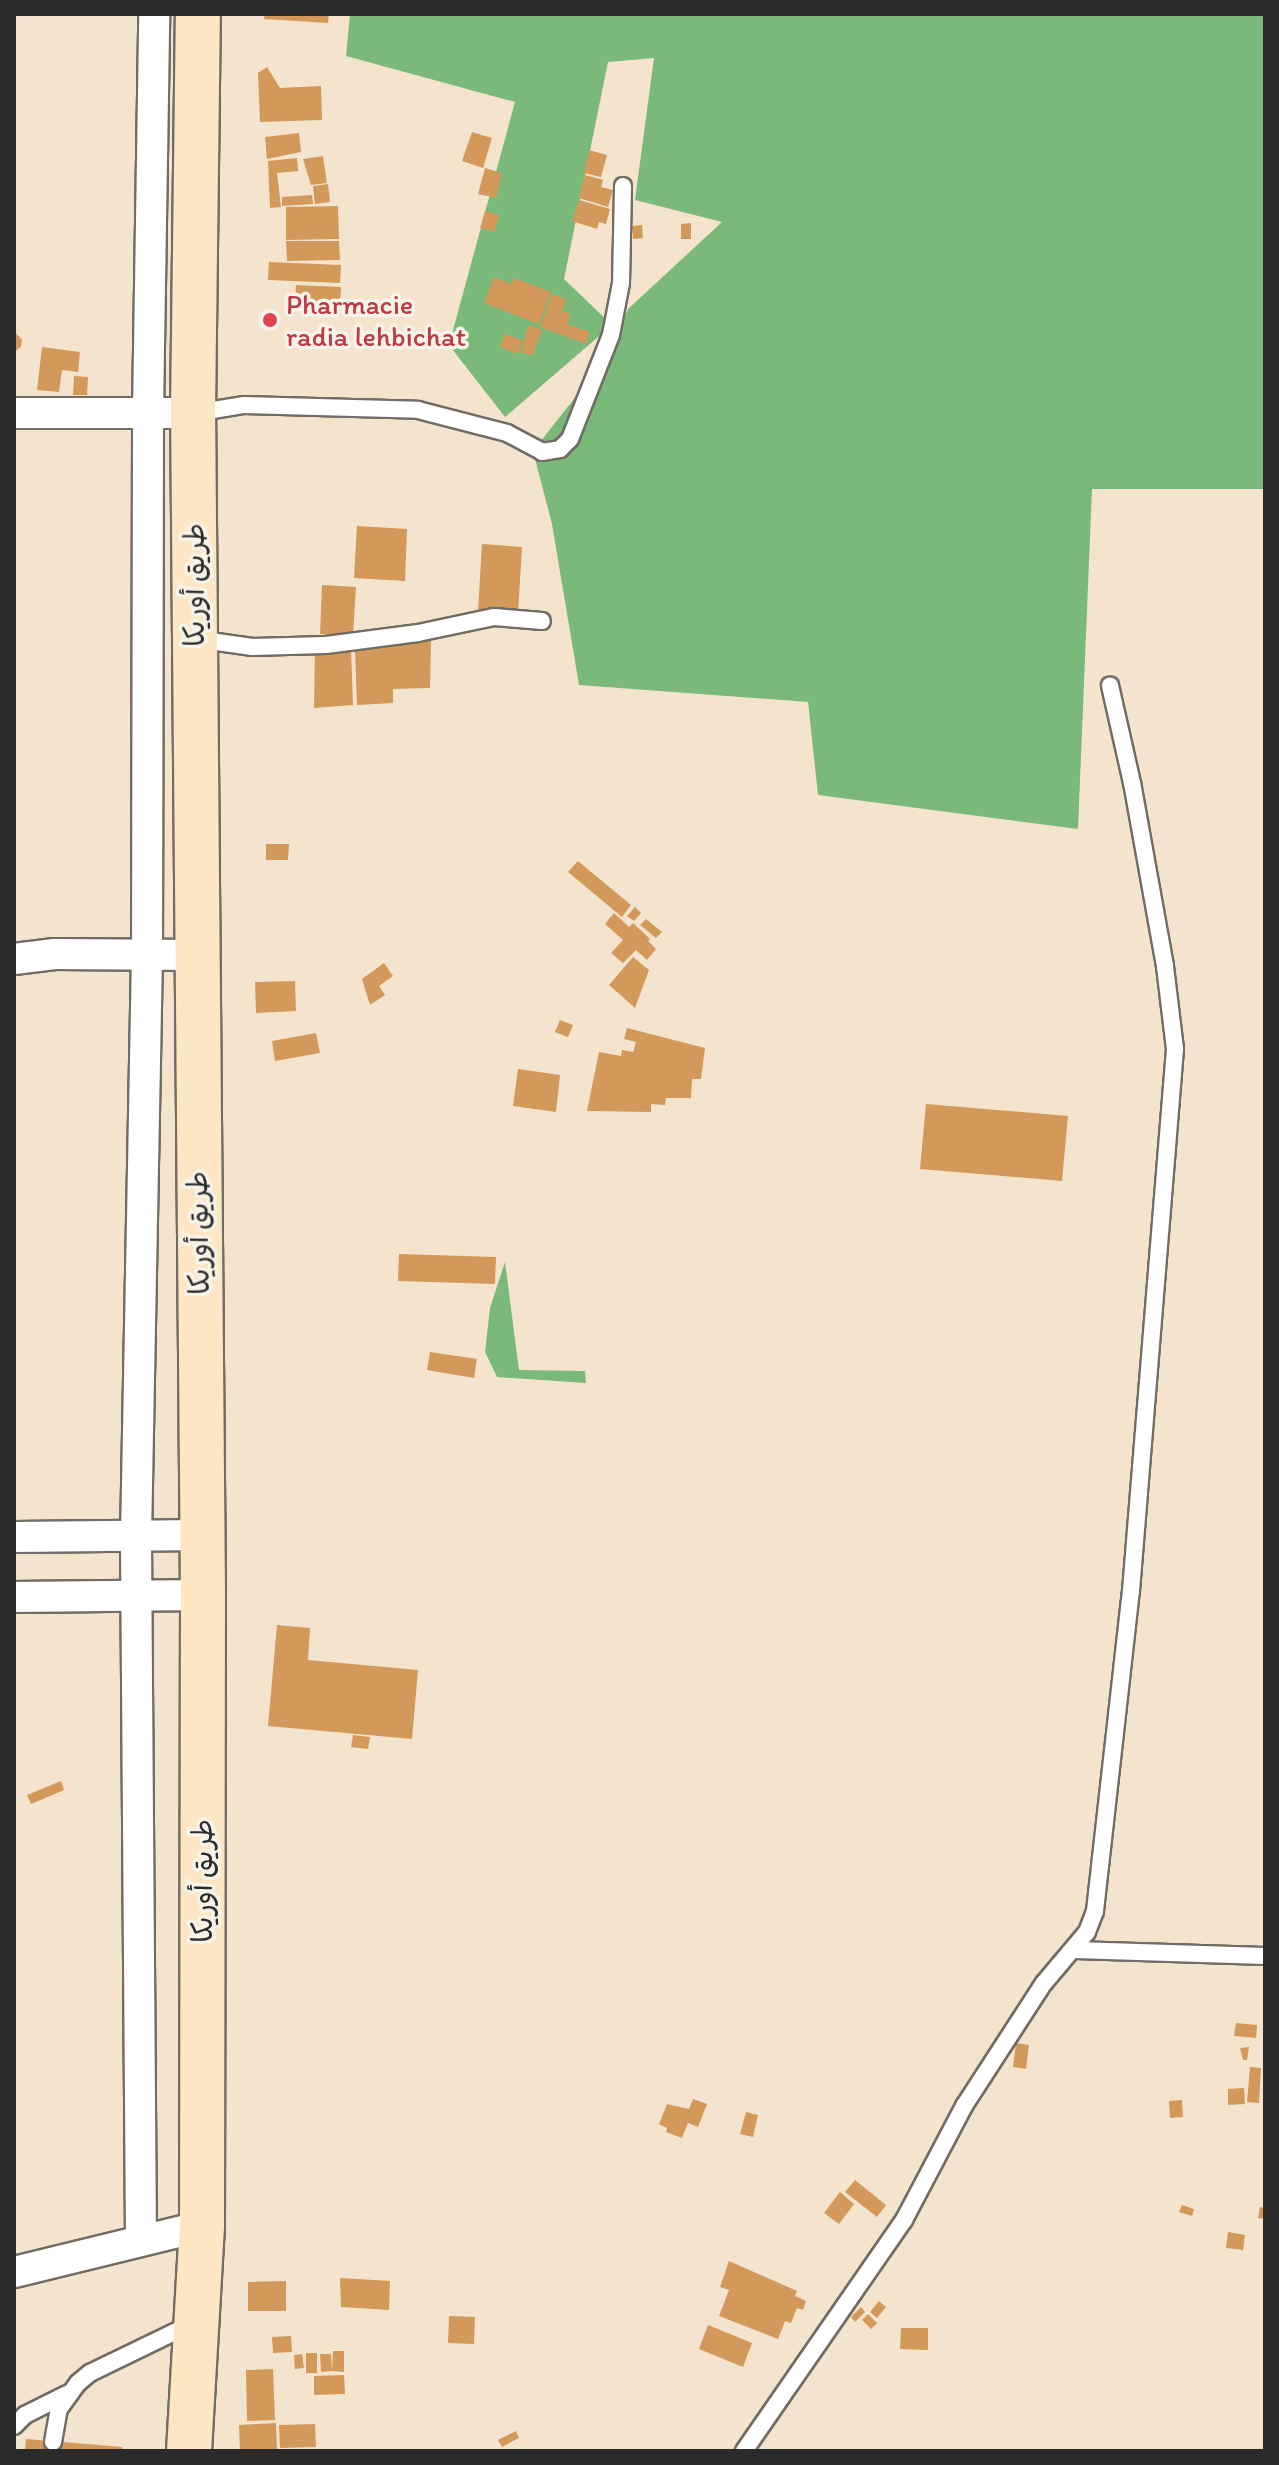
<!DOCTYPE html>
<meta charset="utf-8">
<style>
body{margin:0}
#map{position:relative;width:1279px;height:2465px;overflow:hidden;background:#f4e4cd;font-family:Itim,"Playpen Sans Arabic",sans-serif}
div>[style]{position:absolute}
.forest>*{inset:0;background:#7ab97a}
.building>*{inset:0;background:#d2995a}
.roads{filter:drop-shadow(2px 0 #716c64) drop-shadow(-2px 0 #716c64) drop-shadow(0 2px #716c64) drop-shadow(0 -2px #716c64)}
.lane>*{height:16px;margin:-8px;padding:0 8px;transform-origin:8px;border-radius:8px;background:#fff}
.street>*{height:30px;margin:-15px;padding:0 15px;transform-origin:15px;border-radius:15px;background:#fff}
.secondary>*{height:44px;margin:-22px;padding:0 22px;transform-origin:22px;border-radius:22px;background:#fce6c4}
.dots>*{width:22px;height:22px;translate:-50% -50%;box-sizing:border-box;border:4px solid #f7f3e8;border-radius:50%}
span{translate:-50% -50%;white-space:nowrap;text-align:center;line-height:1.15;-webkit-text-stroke:7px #f7f3e8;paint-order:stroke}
.health-label{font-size:28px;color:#be3a42}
.left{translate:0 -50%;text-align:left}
.street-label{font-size:28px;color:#2b2b2b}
.frame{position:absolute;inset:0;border:16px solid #2b2b2b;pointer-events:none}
</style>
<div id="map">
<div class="forest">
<i style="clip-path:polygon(350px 14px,1265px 14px,1265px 489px,1092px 489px,1078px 829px,818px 795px,808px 702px,579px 685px,552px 524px,533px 451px,610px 353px,628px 309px,722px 222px,635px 200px,654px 58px,608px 62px,564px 279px,612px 325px,505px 417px,449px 345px,515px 102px,346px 56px)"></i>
<i style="clip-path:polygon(505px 1262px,519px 1370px,585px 1371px,586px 1383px,497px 1377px,485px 1352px,490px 1308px)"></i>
</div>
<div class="building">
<i style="clip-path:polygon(265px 14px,329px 14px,328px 23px,264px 19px)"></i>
<i style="clip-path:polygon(267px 67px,280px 88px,321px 86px,322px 120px,260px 122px,258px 73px)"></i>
<i style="clip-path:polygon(472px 132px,492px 138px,483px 168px,462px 161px)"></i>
<i style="clip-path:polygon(299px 133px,301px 152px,267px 159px,265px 137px)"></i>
<i style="clip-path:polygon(589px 150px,607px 155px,601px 177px,584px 173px)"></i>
<i style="clip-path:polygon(323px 156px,327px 183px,311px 185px,303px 159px)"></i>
<i style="clip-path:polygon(297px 158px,298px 171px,277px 173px,281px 207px,270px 208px,268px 161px)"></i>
<i style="clip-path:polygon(485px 168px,502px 173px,496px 198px,478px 194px)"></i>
<i style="clip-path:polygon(585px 175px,603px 180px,601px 187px,613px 190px,608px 207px,579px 198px)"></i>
<i style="clip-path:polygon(328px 184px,330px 202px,315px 204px,313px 186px)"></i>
<i style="clip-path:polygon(312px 195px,313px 204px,282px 206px,282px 197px)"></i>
<i style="clip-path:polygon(579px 200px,610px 209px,606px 224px,599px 222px,597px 229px,572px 221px)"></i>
<i style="clip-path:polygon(338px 206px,339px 239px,286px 240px,286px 207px)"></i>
<i style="clip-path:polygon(485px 211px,499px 215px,494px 232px,480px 228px)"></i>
<i style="clip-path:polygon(691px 223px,691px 239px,681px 239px,681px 224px)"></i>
<i style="clip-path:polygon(642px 225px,643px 238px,633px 239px,632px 226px)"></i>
<i style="clip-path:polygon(286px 241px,339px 241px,340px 260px,287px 261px)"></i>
<i style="clip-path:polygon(269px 262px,341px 265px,340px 283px,268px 280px)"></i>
<i style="clip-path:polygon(494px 277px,512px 284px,514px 278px,551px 292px,539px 324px,484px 303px)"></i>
<i style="clip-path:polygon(296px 285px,341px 287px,340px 303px,295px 301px)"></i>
<i style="clip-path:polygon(552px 294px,566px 299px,562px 311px,571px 314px,567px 324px,590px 332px,586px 344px,540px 327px)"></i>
<i style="clip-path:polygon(528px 325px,542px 330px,532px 356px,521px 352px)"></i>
<i style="clip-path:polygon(14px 331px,22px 340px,21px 347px,14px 352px)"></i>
<i style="clip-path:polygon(504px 334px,523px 340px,518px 354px,500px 347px)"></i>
<i style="clip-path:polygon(42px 347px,80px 352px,78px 372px,62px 370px,59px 392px,37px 390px)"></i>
<i style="clip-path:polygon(74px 376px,88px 377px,87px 395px,73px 395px)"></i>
<i style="clip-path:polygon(357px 526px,407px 529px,405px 581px,354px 578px)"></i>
<i style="clip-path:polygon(482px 544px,522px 547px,518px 614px,478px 611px)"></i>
<i style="clip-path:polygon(322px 585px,356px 587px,353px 636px,320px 634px)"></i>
<i style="clip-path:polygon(431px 637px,430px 688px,393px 689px,393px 703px,357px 705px,355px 650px)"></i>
<i style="clip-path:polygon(315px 648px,351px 650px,353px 705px,314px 708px)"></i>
<i style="clip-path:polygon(266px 844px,289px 844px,288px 860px,266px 860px)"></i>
<i style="clip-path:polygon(578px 861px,631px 905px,622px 917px,568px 872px)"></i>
<i style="clip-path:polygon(635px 907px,641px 913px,634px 921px,627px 916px)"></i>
<i style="clip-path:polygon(614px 913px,629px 927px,633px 923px,650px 939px,648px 941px,656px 949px,647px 960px,636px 950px,623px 963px,611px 953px,623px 940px,605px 924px)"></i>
<i style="clip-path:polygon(646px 919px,662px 932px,656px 938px,640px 925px)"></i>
<i style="clip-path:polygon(633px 957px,649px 970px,635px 1008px,609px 985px)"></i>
<i style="clip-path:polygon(384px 963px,393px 976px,379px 986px,385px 995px,370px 1005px,362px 979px)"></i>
<i style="clip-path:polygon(295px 981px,296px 1011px,256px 1013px,255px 982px)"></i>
<i style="clip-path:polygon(560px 1020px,573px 1025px,568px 1037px,555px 1032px)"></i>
<i style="clip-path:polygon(627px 1028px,705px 1048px,701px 1079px,692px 1079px,691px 1098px,666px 1098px,665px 1105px,651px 1104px,651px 1112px,587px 1111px,599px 1052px,621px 1056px,622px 1050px,633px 1052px,636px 1042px,624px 1039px)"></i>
<i style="clip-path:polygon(316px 1033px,320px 1053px,275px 1061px,272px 1041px)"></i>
<i style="clip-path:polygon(518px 1069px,560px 1075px,556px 1112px,513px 1106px)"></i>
<i style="clip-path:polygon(926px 1104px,1068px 1116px,1062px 1181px,920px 1169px)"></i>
<i style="clip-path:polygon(399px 1254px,496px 1257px,495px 1284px,398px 1281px)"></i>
<i style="clip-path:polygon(430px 1352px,477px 1359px,474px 1378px,427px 1370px)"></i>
<i style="clip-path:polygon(277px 1625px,310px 1628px,308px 1660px,418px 1670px,412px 1739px,268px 1726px)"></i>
<i style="clip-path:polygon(353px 1735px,370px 1737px,368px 1749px,351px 1747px)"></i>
<i style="clip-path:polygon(61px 1781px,64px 1790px,31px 1804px,27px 1795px)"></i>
<i style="clip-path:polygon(1236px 2023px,1257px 2025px,1256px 2038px,1234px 2036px)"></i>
<i style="clip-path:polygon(1016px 2043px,1029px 2045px,1026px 2069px,1013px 2067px)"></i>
<i style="clip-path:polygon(1249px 2047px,1247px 2060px,1243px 2060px,1240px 2048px)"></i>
<i style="clip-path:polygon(1250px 2067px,1261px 2068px,1259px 2103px,1247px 2102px)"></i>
<i style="clip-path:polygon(1244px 2088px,1245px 2104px,1228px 2105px,1228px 2089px)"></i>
<i style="clip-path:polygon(693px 2099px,707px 2104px,698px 2127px,688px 2123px,682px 2138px,666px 2132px,667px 2128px,659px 2124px,667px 2104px,689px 2109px)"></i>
<i style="clip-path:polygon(1182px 2100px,1183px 2117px,1170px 2118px,1169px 2101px)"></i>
<i style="clip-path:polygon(746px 2112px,758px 2115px,753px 2137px,740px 2134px)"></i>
<i style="clip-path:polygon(855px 2180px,886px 2205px,877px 2217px,845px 2192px)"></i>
<i style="clip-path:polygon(840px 2192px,854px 2204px,839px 2224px,824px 2213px)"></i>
<i style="clip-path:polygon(1182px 2205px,1194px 2209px,1192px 2216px,1179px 2212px)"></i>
<i style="clip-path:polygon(1260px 2207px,1265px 2208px,1265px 2219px,1258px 2218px)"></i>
<i style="clip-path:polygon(1228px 2232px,1245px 2235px,1243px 2250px,1226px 2248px)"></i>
<i style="clip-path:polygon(729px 2261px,797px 2291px,795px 2296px,806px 2301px,803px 2310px,797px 2308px,791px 2323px,785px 2321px,778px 2339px,719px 2316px,729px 2290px,720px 2287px)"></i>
<i style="clip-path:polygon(340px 2278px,390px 2281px,389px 2310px,341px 2307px)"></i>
<i style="clip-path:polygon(286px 2281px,286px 2311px,248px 2311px,248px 2282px)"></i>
<i style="clip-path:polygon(879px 2301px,886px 2307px,877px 2318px,870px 2312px)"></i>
<i style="clip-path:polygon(861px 2307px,865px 2312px,855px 2322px,851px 2317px)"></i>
<i style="clip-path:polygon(868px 2314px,877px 2323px,871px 2329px,862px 2320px)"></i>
<i style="clip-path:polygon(449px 2316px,475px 2317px,474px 2344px,448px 2343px)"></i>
<i style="clip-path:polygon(708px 2325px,752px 2343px,743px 2367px,699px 2349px)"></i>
<i style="clip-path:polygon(901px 2328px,928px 2328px,928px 2350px,900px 2349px)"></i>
<i style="clip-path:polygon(291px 2336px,292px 2352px,273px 2353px,272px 2337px)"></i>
<i style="clip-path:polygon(333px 2351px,344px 2351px,344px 2372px,332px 2371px)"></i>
<i style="clip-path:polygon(306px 2353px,317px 2353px,317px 2373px,306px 2373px)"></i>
<i style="clip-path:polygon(302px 2354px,304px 2368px,295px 2369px,294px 2355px)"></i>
<i style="clip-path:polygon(320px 2354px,331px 2354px,332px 2371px,321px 2372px)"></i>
<i style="clip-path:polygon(273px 2369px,275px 2420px,247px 2421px,246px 2370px)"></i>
<i style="clip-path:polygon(344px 2375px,345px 2394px,314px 2395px,314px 2376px)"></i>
<i style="clip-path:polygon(276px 2423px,277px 2451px,240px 2451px,239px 2425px)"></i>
<i style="clip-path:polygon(315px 2424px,316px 2447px,280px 2448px,279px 2425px)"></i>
<i style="clip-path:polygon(516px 2431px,519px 2438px,502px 2447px,498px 2440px)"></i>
<i style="clip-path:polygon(26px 2439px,122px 2447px,122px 2451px,25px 2451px)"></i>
</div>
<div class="roads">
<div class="lane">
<i style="left:195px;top:413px;width:50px;rotate:-9.3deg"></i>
<i style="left:244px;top:405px;width:174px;rotate:1.6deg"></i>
<i style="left:418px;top:410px;width:92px;rotate:14.5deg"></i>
<i style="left:507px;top:433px;width:40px;rotate:28deg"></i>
<i style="left:542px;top:452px;width:18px;rotate:-9deg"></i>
<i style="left:560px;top:449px;width:14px;rotate:-45deg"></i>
<i style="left:570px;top:439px;width:112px;rotate:-68.5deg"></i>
<i style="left:611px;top:335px;width:53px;rotate:-79.1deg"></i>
<i style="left:621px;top:283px;width:97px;rotate:-88.8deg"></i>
<i style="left:196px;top:639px;width:57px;rotate:8.1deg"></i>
<i style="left:252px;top:647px;width:74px;rotate:-1.5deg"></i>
<i style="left:326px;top:645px;width:93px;rotate:-7.4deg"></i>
<i style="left:418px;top:633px;width:78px;rotate:-11.9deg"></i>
<i style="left:494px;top:617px;width:48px;rotate:4.8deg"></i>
<i style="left:1075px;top:1950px;width:190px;rotate:1.8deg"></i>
<i style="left:14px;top:2426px;width:16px;rotate:-45deg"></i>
<i style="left:25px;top:2415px;width:47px;rotate:-26.6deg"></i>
<i style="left:53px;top:2442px;width:34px;rotate:-80deg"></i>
<i style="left:59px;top:2409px;width:32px;rotate:-54deg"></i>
<i style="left:78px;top:2383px;width:16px;rotate:-40deg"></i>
<i style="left:90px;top:2373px;width:112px;rotate:-25.9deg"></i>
<i style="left:744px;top:2451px;width:281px;rotate:-55.3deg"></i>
<i style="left:904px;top:2220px;width:129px;rotate:-62.2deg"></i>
<i style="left:964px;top:2106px;width:147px;rotate:-57deg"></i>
<i style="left:1044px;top:1983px;width:67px;rotate:-49.9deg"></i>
<i style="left:1087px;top:1932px;width:22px;rotate:-69deg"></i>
<i style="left:1095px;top:1911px;width:322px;rotate:-83.6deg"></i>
<i style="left:1131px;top:1591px;width:544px;rotate:-85.36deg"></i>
<i style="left:1175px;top:1049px;width:84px;rotate:-96.9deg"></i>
<i style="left:1165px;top:966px;width:186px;rotate:-100.2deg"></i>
<i style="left:1132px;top:783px;width:100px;rotate:-102.7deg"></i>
</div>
<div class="street">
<i style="left:14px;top:413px;width:179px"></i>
<i style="left:14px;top:959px;width:41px;rotate:-7deg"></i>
<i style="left:55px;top:954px;width:140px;rotate:0.4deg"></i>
<i style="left:14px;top:1537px;width:188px;rotate:-0.6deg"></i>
<i style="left:14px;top:1597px;width:189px;rotate:-0.6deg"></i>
<i style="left:141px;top:2240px;width:702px;rotate:-90.41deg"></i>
<i style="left:136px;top:1538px;width:585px;rotate:-88.92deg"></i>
<i style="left:147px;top:953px;width:540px;rotate:-89.89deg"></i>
<i style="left:148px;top:413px;width:399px;rotate:-89.1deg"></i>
<i style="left:14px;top:2272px;width:194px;rotate:-13.7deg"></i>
</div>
<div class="secondary">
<i style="left:189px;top:2451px;width:225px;rotate:-86.7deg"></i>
<i style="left:202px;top:2226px;width:631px;rotate:-89.91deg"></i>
<i style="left:203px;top:1595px;width:1182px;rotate:-90.48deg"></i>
<i style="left:193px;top:413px;width:399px;rotate:-89.3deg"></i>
</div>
</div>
<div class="dots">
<i style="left:270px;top:320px;background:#e0444e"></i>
</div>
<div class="health-label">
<span class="left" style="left:286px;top:320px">Pharmacie<br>radia lehbichat</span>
</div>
<div class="street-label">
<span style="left:194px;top:585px;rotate:-90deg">طريق أوريكا</span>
<span style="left:198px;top:1233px;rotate:-91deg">طريق أوريكا</span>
<span style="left:202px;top:1881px;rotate:-90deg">طريق أوريكا</span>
</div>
<div class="frame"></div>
</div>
